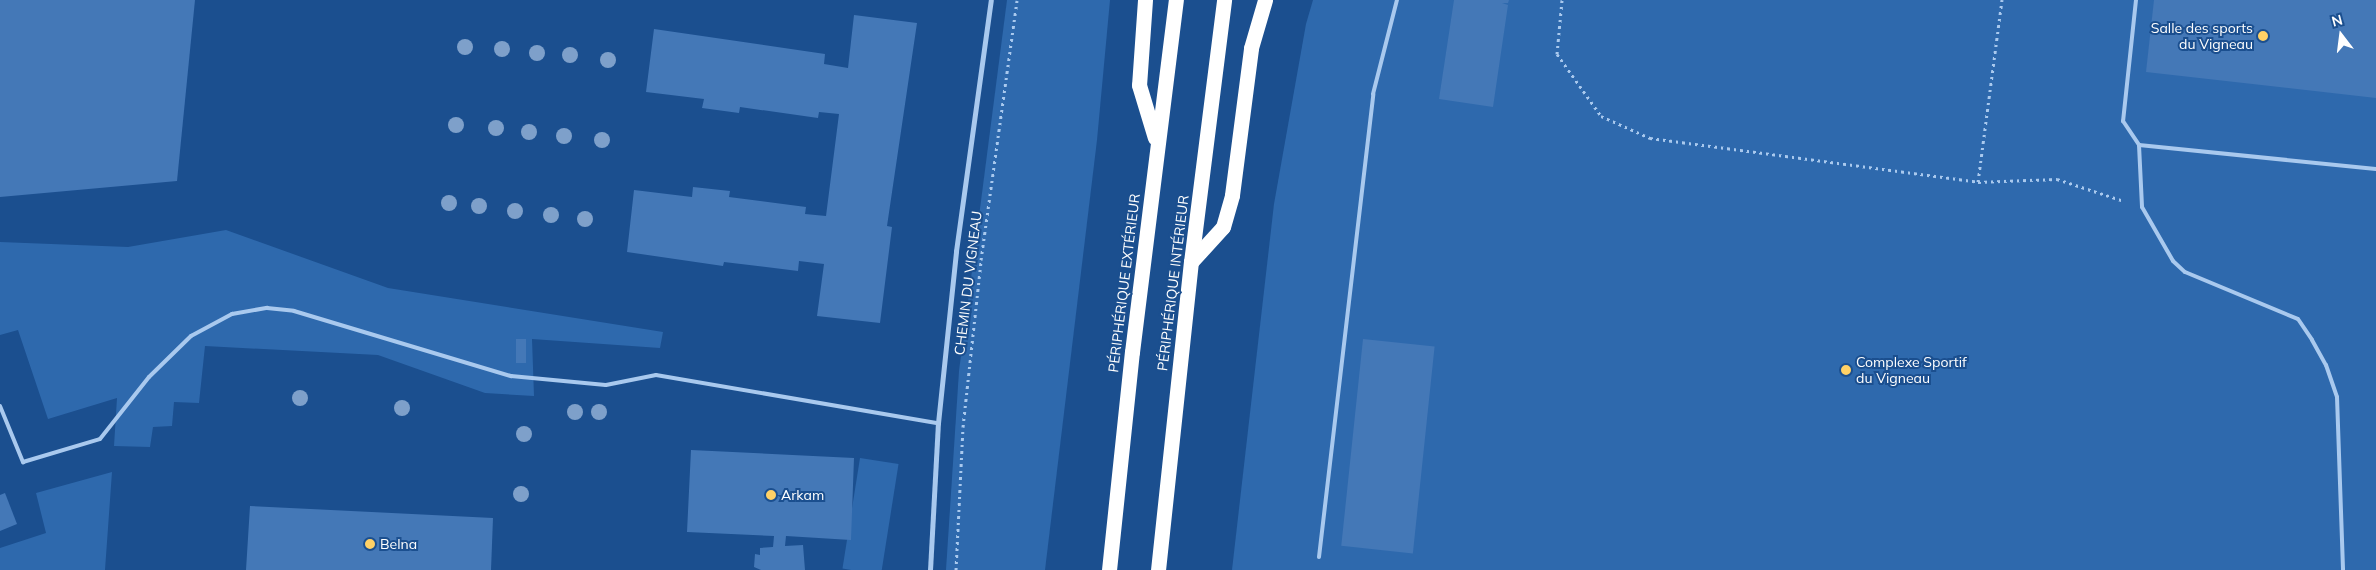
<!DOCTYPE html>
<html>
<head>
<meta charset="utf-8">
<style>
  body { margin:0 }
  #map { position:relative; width:2376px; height:570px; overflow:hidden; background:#1b4f8f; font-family:Mulish,sans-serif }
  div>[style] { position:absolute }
  .green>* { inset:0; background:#2e69ad; transform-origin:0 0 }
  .building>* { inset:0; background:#4478b7; transform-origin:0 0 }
  .path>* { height:3px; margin-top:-1.5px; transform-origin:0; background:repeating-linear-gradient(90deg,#a9c9ee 0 2.5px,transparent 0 6.5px) }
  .lane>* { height:4px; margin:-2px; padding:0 2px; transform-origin:2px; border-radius:2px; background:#a9c9ee }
  .street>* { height:5px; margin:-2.5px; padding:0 2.5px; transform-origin:2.5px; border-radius:2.5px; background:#a9c9ee }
  .highway>* { height:15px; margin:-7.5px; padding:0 7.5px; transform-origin:7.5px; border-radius:7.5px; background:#fff }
  .trees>* { width:16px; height:16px; margin:-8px; border-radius:50%; background:#7ea0ca }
  .dots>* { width:14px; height:14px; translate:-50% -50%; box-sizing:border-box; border:2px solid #1b4f8f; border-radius:50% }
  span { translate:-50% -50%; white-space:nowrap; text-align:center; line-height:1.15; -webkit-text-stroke:4px #1b4f8f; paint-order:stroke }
  .poi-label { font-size:14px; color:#fff }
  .right { translate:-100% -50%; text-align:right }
  .left { translate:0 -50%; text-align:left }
  .street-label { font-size:14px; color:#fff }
  .north { position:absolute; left:2316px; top:10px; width:50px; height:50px; -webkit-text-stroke:4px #1b4f8f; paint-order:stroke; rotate:345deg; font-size:14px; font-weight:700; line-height:20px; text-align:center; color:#fff }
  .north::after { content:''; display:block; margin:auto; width:18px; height:22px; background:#fff; clip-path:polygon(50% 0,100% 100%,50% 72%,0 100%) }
</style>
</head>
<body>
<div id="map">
  <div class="green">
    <div style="clip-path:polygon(1007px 0,1110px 0,1097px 140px,1045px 570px,946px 570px,959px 371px)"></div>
    <div style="clip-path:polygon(1313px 0,2376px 0,2376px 570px,1232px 570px,1274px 204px,1306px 24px)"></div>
    <div style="clip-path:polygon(226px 230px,388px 288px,663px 332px,660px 348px,532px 339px,534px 396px,485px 393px,378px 355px,205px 346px,199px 403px,174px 402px,172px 426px,153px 427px,150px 447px,114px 446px,117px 398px,48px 419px,18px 330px,0 335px,0 242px,128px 247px)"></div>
    <div style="left:860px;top:458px;width:39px;height:112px;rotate:9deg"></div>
    <div style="clip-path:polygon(112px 472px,105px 570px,0 570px,0 548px,46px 533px,36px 493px)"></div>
  </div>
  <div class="building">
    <div style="clip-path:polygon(0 0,195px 0,177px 181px,0 197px)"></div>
    <div style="clip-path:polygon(1454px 0,1509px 0,1508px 3px,1502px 3px,1508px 5px,1493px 107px,1439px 99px)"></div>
    <div style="clip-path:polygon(2154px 0,2376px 0,2376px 98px,2146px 72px)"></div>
    <div style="clip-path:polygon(854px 15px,917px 23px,887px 226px,892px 227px,880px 323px,817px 316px,824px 264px,799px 261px,798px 271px,724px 262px,723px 266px,627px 252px,634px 190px,692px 197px,693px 187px,730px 191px,729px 197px,806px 207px,805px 214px,826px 216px,839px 114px,819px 112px,818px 118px,740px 107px,739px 113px,702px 108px,704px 99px,646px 92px,654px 29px,825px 54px,824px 64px,848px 68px)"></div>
    <div style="left:516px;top:339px;width:10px;height:24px"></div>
    <div style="left:1363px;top:339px;width:72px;height:208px;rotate:6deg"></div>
    <div style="clip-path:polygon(691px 450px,854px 458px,851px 540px,786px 536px,785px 546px,803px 545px,805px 570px,761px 570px,754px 567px,755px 554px,760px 555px,760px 548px,773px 547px,774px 536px,687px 532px)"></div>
    <div style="clip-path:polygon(5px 493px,17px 524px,0 531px,0 495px)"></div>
    <div style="clip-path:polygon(250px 506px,493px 518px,491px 570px,246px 570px)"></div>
  </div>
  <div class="path">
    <div style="left:1562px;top:0;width:54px;rotate:95.3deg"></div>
    <div style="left:1557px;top:54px;width:76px;rotate:54.6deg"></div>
    <div style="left:1601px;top:116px;width:54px;rotate:24.2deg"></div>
    <div style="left:1650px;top:138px;width:331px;rotate:7.6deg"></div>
    <div style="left:1978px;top:182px;width:79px;rotate:-2.2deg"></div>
    <div style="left:2057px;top:179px;width:71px;rotate:18.2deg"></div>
    <div style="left:1978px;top:182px;width:184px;rotate:-82.5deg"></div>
    <div style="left:956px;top:570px;width:143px;rotate:-87.2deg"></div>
    <div style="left:963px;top:427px;width:168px;rotate:-83.8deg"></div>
    <div style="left:981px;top:260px;width:262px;rotate:-82.1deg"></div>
  </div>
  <div class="lane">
    <div style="left:2136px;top:0;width:122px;rotate:96.1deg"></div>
    <div style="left:2123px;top:121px;width:29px;rotate:56deg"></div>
    <div style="left:2139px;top:145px;width:62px;rotate:87.2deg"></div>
    <div style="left:2142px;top:207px;width:62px;rotate:60.1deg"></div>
    <div style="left:2173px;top:261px;width:16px;rotate:43deg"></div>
    <div style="left:2185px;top:272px;width:122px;rotate:22.6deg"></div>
    <div style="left:2298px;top:319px;width:25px;rotate:56deg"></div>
    <div style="left:2312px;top:340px;width:29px;rotate:61deg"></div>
    <div style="left:2326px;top:365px;width:34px;rotate:71deg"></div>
    <div style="left:2337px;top:397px;width:173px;rotate:88deg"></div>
    <div style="left:2139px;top:145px;width:238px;rotate:5.8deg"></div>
    <div style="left:0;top:406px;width:61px;rotate:67.7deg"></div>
    <div style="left:23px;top:462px;width:80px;rotate:-16.6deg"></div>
    <div style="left:100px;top:439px;width:79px;rotate:-51.7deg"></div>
    <div style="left:149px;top:377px;width:59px;rotate:-44.3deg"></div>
    <div style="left:191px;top:336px;width:47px;rotate:-28.2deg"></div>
    <div style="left:232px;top:314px;width:36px;rotate:-10deg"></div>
    <div style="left:267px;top:308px;width:27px;rotate:6deg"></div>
    <div style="left:294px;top:311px;width:227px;rotate:16.7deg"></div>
    <div style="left:511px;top:376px;width:95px;rotate:5.4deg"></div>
    <div style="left:606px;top:385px;width:51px;rotate:-11.3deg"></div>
    <div style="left:656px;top:375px;width:286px;rotate:9.7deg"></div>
    <div style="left:1319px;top:557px;width:466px;rotate:-83.3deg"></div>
    <div style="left:1373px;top:94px;width:97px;rotate:-75.7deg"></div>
  </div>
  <div class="street">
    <div style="left:930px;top:570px;width:147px;rotate:-86.9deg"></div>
    <div style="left:938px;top:423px;width:173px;rotate:-84deg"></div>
    <div style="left:956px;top:251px;width:253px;rotate:-82.1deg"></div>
  </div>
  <div class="highway">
    <div style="left:1145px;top:0;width:85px;rotate:94deg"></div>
    <div style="left:1139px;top:85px;width:55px;rotate:73.2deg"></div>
    <div style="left:1191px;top:262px;width:47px;rotate:-47.6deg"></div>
    <div style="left:1223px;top:227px;width:33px;rotate:-74deg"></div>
    <div style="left:1232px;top:195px;width:148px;rotate:-82.6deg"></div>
    <div style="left:1251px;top:48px;width:50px;rotate:-73.7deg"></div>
    <div style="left:1109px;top:570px;width:219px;rotate:-84deg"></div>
    <div style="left:1132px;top:352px;width:355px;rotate:-82.9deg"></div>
    <div style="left:1158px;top:570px;width:310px;rotate:-83.9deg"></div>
    <div style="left:1191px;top:262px;width:264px;rotate:-82.8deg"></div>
  </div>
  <div class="trees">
    <div style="left:465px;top:47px"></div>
    <div style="left:502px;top:49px"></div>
    <div style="left:537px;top:53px"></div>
    <div style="left:570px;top:55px"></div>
    <div style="left:608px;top:60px"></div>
    <div style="left:456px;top:125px"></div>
    <div style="left:496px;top:128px"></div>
    <div style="left:529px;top:132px"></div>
    <div style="left:564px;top:136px"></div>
    <div style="left:602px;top:140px"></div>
    <div style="left:449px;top:203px"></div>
    <div style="left:479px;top:206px"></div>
    <div style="left:515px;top:211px"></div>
    <div style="left:551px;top:215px"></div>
    <div style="left:585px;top:219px"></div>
    <div style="left:300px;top:398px"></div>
    <div style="left:402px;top:408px"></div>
    <div style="left:575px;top:412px"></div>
    <div style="left:599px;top:412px"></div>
    <div style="left:524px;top:434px"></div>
    <div style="left:521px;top:494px"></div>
  </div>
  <div class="dots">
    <div style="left:2263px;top:36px;background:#ffd166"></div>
    <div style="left:1846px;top:370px;background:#ffd166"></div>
    <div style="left:771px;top:495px;background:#ffd166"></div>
    <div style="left:370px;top:544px;background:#ffd166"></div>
  </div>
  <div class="poi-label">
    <span class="right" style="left:2253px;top:36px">Salle des sports<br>du Vigneau</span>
    <span class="left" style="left:1856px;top:370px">Complexe Sportif<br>du Vigneau</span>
    <span class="left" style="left:781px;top:495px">Arkam</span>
    <span class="left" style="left:380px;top:544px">Belna</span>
  </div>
  <div class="street-label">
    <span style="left:968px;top:283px;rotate:-83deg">CHEMIN DU VIGNEAU</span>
    <span style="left:1124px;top:283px;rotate:-83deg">PÉRIPHÉRIQUE EXTÉRIEUR</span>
    <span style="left:1173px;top:283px;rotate:-83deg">PÉRIPHÉRIQUE INTÉRIEUR</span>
  </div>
  <div class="north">N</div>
</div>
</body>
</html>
